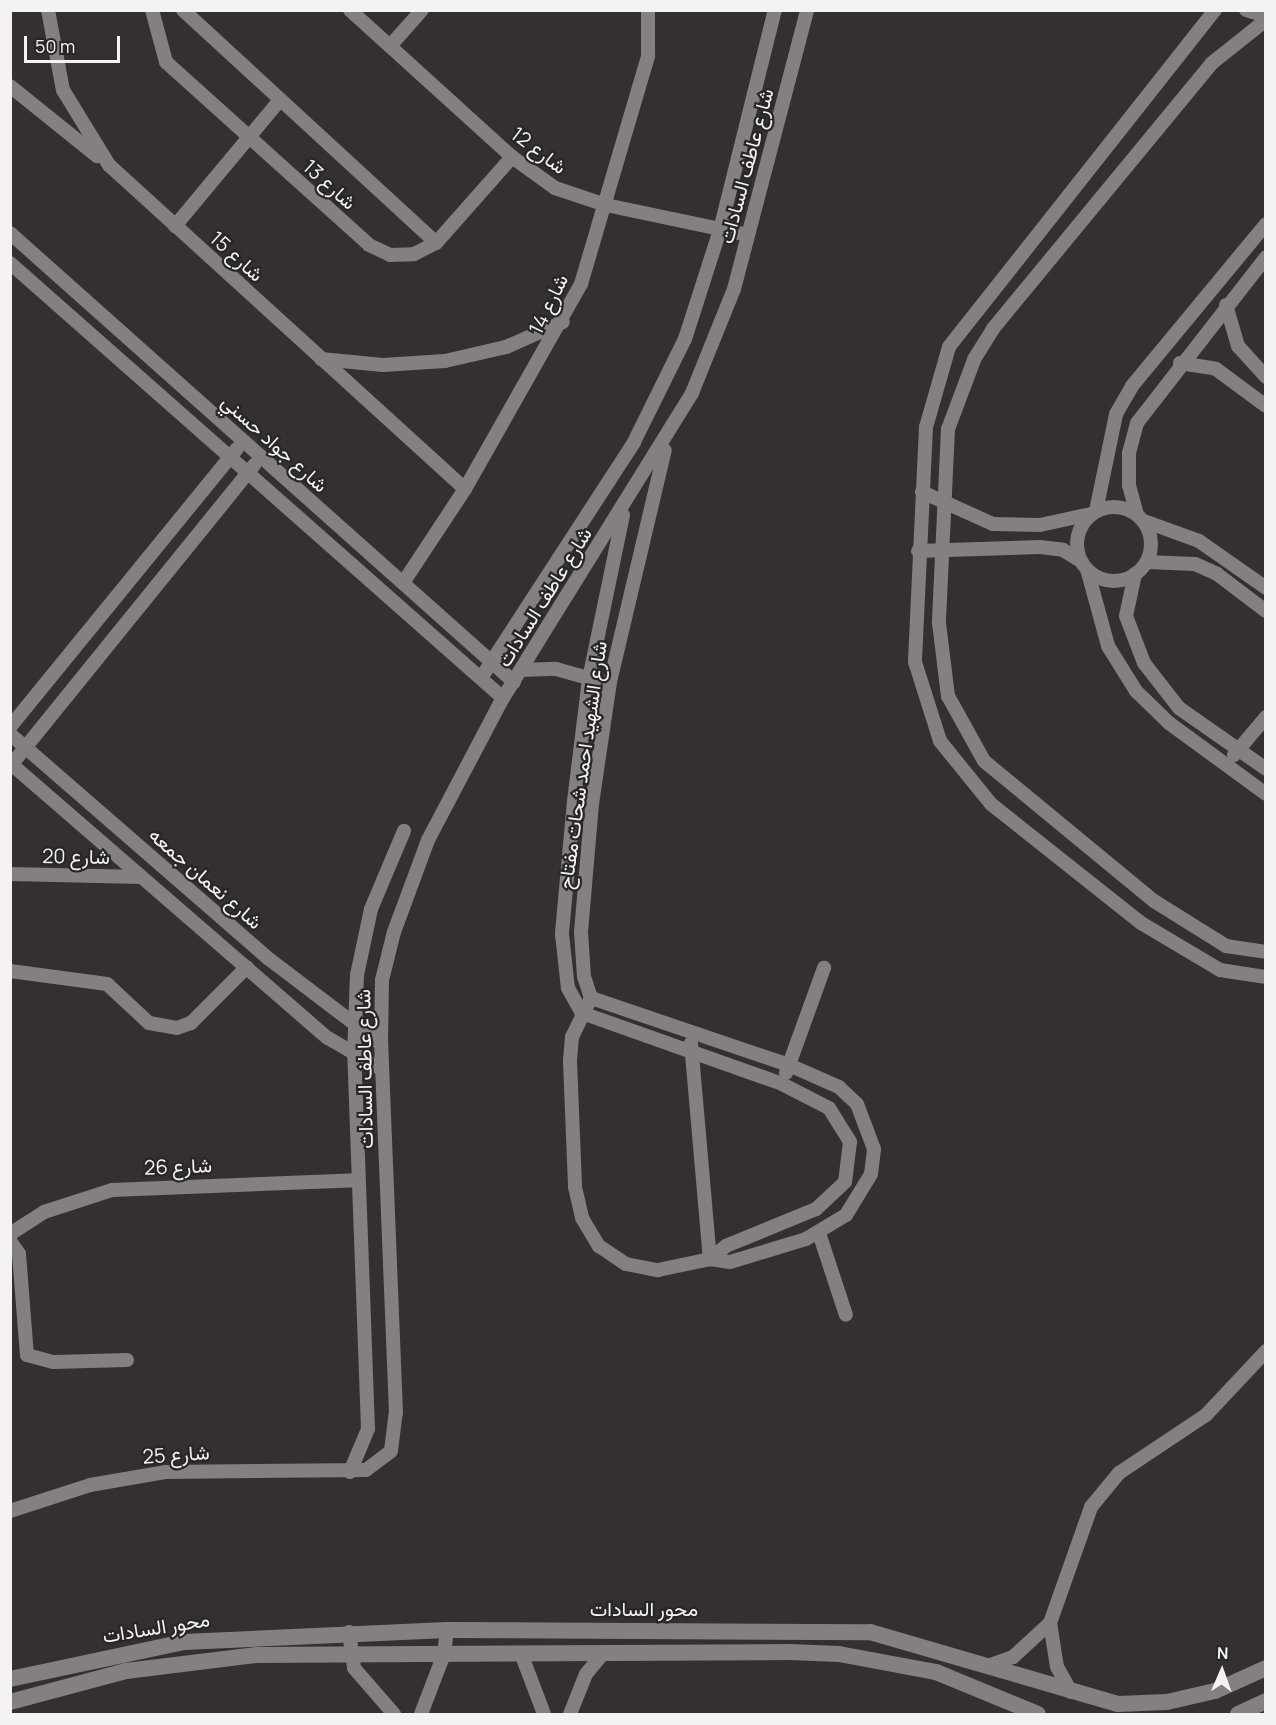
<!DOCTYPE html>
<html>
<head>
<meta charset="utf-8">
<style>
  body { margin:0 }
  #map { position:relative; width:1276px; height:1725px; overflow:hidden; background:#332f32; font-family:Manrope,Vazirmatn,sans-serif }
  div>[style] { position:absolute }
  .minor>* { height:14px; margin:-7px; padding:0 7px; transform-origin:7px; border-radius:7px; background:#837f82 }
  .minor>.ring { margin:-7px; padding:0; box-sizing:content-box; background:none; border:14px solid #837f82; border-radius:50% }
  .tertiary>* { height:16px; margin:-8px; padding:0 8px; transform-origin:8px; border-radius:8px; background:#837f82 }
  span { translate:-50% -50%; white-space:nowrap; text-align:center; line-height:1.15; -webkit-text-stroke:4.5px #292628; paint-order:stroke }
  .street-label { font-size:20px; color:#f5f2f4 }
  .frame { position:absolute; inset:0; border:12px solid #f5f2f4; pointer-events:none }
  .north { position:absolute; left:1192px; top:1641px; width:60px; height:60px; -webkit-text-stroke:4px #292628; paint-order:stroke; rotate:2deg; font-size:16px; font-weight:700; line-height:24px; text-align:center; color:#f5f2f4 }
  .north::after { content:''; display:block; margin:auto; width:21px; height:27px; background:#f5f2f4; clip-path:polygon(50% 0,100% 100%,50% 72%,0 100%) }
  .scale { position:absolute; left:24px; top:36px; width:96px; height:27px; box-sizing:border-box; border:3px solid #f5f2f4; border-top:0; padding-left:8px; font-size:18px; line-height:21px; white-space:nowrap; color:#f5f2f4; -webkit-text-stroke:4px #292628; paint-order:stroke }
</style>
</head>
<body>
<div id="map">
  <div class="minor">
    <div style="left:48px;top:10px;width:81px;rotate:79.4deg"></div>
    <div style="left:63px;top:90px;width:88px;rotate:58.5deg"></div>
    <div style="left:109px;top:165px;width:481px;rotate:42.3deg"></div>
    <div style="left:152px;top:10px;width:54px;rotate:74.9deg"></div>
    <div style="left:166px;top:62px;width:273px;rotate:42deg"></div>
    <div style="left:369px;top:245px;width:23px;rotate:25deg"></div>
    <div style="left:390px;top:255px;width:24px;rotate:-2deg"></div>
    <div style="left:414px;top:254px;width:25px;rotate:-27deg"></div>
    <div style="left:436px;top:243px;width:115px;rotate:-48.5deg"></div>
    <div style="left:183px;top:10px;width:344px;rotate:42.6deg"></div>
    <div style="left:350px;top:10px;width:219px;rotate:42.2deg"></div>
    <div style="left:512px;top:157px;width:53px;rotate:35.8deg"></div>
    <div style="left:555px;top:188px;width:54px;rotate:18.4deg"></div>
    <div style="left:606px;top:205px;width:145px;rotate:11.9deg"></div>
    <div style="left:1215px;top:10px;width:429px;rotate:128.3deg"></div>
    <div style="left:949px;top:347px;width:83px;rotate:106deg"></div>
    <div style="left:926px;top:427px;width:235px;rotate:92.7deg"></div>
    <div style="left:915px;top:662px;width:83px;rotate:72.4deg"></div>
    <div style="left:940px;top:741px;width:81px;rotate:51deg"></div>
    <div style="left:991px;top:804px;width:191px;rotate:38.4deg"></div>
    <div style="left:1141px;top:923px;width:92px;rotate:30.7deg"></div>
    <div style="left:1220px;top:970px;width:47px;rotate:8.7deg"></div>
    <div style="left:1246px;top:10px;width:21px;rotate:17deg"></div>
    <div style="left:1266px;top:20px;width:69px;rotate:141.5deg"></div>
    <div style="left:1212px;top:63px;width:345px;rotate:129.5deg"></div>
    <div style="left:993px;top:329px;width:36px;rotate:122deg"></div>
    <div style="left:974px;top:360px;width:74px;rotate:110.6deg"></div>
    <div style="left:948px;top:429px;width:194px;rotate:92.7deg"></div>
    <div style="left:939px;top:623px;width:74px;rotate:83deg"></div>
    <div style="left:948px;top:696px;width:74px;rotate:61deg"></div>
    <div style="left:984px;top:761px;width:220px;rotate:39.5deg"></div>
    <div style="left:1154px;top:901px;width:85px;rotate:32deg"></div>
    <div style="left:1226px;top:946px;width:40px;rotate:8.5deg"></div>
    <div style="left:390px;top:46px;width:48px;rotate:-48.4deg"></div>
    <div style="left:10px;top:86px;width:112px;rotate:38.8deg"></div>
    <div style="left:175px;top:226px;width:164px;rotate:-50.2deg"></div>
    <div style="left:10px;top:233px;width:675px;rotate:41.7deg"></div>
    <div style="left:10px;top:263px;width:657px;rotate:41.42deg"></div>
    <div style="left:1226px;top:305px;width:43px;rotate:73.7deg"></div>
    <div style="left:1238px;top:346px;width:42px;rotate:47.9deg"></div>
    <div style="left:321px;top:359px;width:62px;rotate:5.5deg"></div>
    <div style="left:383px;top:365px;width:62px;rotate:-3.7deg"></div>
    <div style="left:445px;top:361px;width:63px;rotate:-12.9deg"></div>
    <div style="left:506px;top:347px;width:62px;rotate:-23.7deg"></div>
    <div style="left:1180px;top:363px;width:36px;rotate:9deg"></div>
    <div style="left:1216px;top:369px;width:62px;rotate:36.5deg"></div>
    <div style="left:922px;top:492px;width:78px;rotate:24.3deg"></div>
    <div style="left:993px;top:524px;width:47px;rotate:1.2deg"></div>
    <div style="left:1040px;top:525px;width:52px;rotate:-12.2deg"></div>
    <div class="ring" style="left:1077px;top:507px;width:60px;height:60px"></div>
    <div style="left:1096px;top:511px;width:99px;rotate:-78.3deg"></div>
    <div style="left:1116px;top:414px;width:32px;rotate:-60deg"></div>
    <div style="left:1132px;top:386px;width:210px;rotate:-50.4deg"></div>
    <div style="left:623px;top:515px;width:167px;rotate:101.7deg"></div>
    <div style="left:589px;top:679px;width:123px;rotate:97deg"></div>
    <div style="left:574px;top:801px;width:134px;rotate:95.2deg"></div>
    <div style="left:562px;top:934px;width:54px;rotate:83.7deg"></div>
    <div style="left:568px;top:988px;width:29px;rotate:61deg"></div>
    <div style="left:582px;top:1013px;width:212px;rotate:19.5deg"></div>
    <div style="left:782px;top:1084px;width:53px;rotate:27.1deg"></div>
    <div style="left:829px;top:1108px;width:40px;rotate:58deg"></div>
    <div style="left:850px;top:1142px;width:40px;rotate:97.1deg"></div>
    <div style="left:845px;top:1182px;width:40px;rotate:137deg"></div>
    <div style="left:816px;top:1209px;width:97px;rotate:157.7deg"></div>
    <div style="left:726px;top:1246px;width:21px;rotate:141deg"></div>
    <div style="left:1137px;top:515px;width:31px;rotate:-105deg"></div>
    <div style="left:1129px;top:485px;width:32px;rotate:-90deg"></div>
    <div style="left:1129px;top:453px;width:31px;rotate:-75deg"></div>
    <div style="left:1137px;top:423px;width:210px;rotate:-52.1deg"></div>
    <div style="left:1144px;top:521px;width:59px;rotate:20deg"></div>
    <div style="left:1199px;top:541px;width:82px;rotate:35deg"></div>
    <div style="left:918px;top:551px;width:122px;rotate:-1.9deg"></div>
    <div style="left:1040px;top:547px;width:23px;rotate:7deg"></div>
    <div style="left:1063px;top:550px;width:22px;rotate:32deg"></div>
    <div style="left:1147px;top:562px;width:48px;rotate:2.4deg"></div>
    <div style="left:1195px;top:564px;width:24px;rotate:24deg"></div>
    <div style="left:1217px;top:574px;width:61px;rotate:37.1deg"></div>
    <div style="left:1087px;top:569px;width:80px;rotate:74.7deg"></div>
    <div style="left:1108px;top:646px;width:53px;rotate:58.1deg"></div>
    <div style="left:1136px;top:691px;width:46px;rotate:44.1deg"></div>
    <div style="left:1169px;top:723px;width:120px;rotate:36.2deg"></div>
    <div style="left:1135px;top:574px;width:43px;rotate:102.1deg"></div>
    <div style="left:1126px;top:616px;width:50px;rotate:69deg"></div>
    <div style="left:1144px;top:663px;width:57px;rotate:52.1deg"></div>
    <div style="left:1179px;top:708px;width:106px;rotate:35deg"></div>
    <div style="left:403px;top:583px;width:113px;rotate:-56.6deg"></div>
    <div style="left:465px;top:489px;width:236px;rotate:-60.5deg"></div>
    <div style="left:581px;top:284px;width:238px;rotate:-73.6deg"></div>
    <div style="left:648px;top:56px;width:46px;rotate:-90deg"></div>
    <div style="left:521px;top:670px;width:35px;rotate:-2deg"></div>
    <div style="left:556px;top:669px;width:41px;rotate:15.4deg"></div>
    <div style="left:481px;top:678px;width:281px;rotate:-57deg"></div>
    <div style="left:634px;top:442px;width:115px;rotate:-63.7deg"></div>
    <div style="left:685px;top:339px;width:114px;rotate:-72.2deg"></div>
    <div style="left:720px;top:230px;width:227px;rotate:-76deg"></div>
    <div style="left:10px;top:727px;width:359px;rotate:-50.8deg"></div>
    <div style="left:10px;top:734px;width:343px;rotate:41deg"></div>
    <div style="left:269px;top:959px;width:141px;rotate:37.2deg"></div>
    <div style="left:1234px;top:755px;width:50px;rotate:-49.9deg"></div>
    <div style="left:10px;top:763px;width:420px;rotate:40.9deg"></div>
    <div style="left:328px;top:1038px;width:61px;rotate:30.3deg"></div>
    <div style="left:12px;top:764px;width:385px;rotate:-51deg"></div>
    <div style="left:10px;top:874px;width:131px;rotate:1.3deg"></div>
    <div style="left:10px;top:971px;width:98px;rotate:7.6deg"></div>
    <div style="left:107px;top:984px;width:57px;rotate:42.9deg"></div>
    <div style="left:149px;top:1023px;width:28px;rotate:10deg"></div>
    <div style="left:177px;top:1028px;width:15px;rotate:-20deg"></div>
    <div style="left:191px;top:1023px;width:79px;rotate:-45deg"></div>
    <div style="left:591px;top:998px;width:43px;rotate:116deg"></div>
    <div style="left:572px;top:1037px;width:24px;rotate:95deg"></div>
    <div style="left:570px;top:1061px;width:126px;rotate:87.7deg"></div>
    <div style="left:575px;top:1187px;width:32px;rotate:77deg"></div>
    <div style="left:582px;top:1218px;width:33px;rotate:59deg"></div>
    <div style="left:599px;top:1246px;width:32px;rotate:34deg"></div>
    <div style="left:626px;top:1264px;width:33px;rotate:11deg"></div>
    <div style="left:658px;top:1270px;width:53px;rotate:-11.9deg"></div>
    <div style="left:710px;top:1259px;width:20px;rotate:9deg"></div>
    <div style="left:730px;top:1262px;width:79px;rotate:-16.8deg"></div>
    <div style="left:806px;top:1239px;width:47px;rotate:-31deg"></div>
    <div style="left:846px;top:1215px;width:48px;rotate:-58.6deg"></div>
    <div style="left:871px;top:1174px;width:25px;rotate:-83deg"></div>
    <div style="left:874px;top:1149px;width:48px;rotate:-110.7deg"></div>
    <div style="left:857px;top:1104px;width:25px;rotate:-137deg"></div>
    <div style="left:839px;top:1087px;width:55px;rotate:-156.3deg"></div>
    <div style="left:789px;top:1065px;width:209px;rotate:-161.3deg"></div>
    <div style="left:591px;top:998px;width:22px;rotate:-108deg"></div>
    <div style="left:584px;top:977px;width:45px;rotate:-93.8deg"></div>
    <div style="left:581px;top:932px;width:128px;rotate:-85.1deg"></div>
    <div style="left:592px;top:804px;width:123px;rotate:-81.6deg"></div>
    <div style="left:610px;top:682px;width:238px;rotate:-76.7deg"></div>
    <div style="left:691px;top:1043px;width:217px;rotate:85deg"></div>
    <div style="left:786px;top:1073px;width:112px;rotate:-70.1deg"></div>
    <div style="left:819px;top:1233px;width:86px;rotate:71.8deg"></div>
    <div style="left:10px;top:1234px;width:40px;rotate:-32.9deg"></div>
    <div style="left:44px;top:1212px;width:71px;rotate:-17.9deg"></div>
    <div style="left:112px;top:1190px;width:245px;rotate:-2.3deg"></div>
    <div style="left:10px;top:1241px;width:16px;rotate:55deg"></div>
    <div style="left:19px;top:1254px;width:101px;rotate:85.5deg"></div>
    <div style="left:27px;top:1355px;width:27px;rotate:15deg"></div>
    <div style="left:53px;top:1362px;width:74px;rotate:-1.5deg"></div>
    <div style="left:350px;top:1472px;width:47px;rotate:-67.3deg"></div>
    <div style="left:368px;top:1429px;width:373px;rotate:-92.1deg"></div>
    <div style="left:354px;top:1056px;width:81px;rotate:-87.9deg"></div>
    <div style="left:357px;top:975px;width:67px;rotate:-78deg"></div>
    <div style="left:371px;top:909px;width:85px;rotate:-67.1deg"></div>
    <div style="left:10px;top:1511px;width:84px;rotate:-18deg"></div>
    <div style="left:90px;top:1485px;width:76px;rotate:-9.8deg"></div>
    <div style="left:165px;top:1472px;width:201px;rotate:-0.6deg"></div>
    <div style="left:366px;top:1470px;width:31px;rotate:-37deg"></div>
    <div style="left:391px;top:1451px;width:38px;rotate:-83deg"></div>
    <div style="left:396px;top:1413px;width:369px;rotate:-92.3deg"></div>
    <div style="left:381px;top:1044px;width:64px;rotate:-89.1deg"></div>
    <div style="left:382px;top:980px;width:49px;rotate:-76deg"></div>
    <div style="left:394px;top:932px;width:98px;rotate:-69.7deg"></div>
    <div style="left:428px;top:840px;width:161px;rotate:-62.2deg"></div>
    <div style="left:503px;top:698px;width:359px;rotate:-58.2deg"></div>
    <div style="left:692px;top:393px;width:112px;rotate:-68deg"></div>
    <div style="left:734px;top:289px;width:288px;rotate:-75.3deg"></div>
    <div style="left:349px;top:1632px;width:36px;rotate:82deg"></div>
    <div style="left:354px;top:1668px;width:61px;rotate:49deg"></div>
    <div style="left:522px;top:1656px;width:62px;rotate:69.2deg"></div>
    <div style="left:990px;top:1665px;width:24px;rotate:-19deg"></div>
    <div style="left:1013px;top:1657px;width:50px;rotate:-42.6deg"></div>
    <div style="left:1071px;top:1692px;width:29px;rotate:-119deg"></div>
    <div style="left:1057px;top:1667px;width:45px;rotate:-99deg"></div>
    <div style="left:1050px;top:1623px;width:123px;rotate:-70.5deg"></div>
    <div style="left:1091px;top:1507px;width:44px;rotate:-50.5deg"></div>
    <div style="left:1119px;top:1473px;width:105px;rotate:-33.7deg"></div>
    <div style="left:1206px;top:1415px;width:88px;rotate:-46.8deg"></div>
    <div style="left:421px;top:1714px;width:64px;rotate:-69deg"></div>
    <div style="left:444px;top:1654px;width:24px;rotate:-83deg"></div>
    <div style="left:570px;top:1714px;width:43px;rotate:-68.2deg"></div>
    <div style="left:586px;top:1674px;width:25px;rotate:-50deg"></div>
  </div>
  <div class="tertiary">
    <div style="left:10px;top:1679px;width:178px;rotate:-12deg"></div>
    <div style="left:184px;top:1642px;width:263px;rotate:-2.6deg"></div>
    <div style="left:447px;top:1630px;width:423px;rotate:0.3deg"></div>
    <div style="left:870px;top:1632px;width:258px;rotate:16.2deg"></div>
    <div style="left:1118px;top:1704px;width:49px;rotate:-2.3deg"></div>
    <div style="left:1167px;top:1702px;width:49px;rotate:-12.9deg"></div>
    <div style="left:1215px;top:1691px;width:56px;rotate:-24.3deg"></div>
    <div style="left:10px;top:1702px;width:120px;rotate:-15deg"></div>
    <div style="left:126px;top:1671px;width:132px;rotate:-7deg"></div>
    <div style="left:257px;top:1655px;width:532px;rotate:-0.32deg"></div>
    <div style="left:789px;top:1652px;width:50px;rotate:2.3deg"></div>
    <div style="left:839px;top:1654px;width:99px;rotate:10.5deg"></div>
    <div style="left:936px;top:1672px;width:110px;rotate:22.4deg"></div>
    <div style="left:1238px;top:1714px;width:31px;rotate:-25deg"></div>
  </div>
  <div class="street-label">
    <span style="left:539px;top:150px;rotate:37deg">شارع 12</span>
    <span style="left:746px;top:166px;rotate:-75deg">شارع عاطف السادات</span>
    <span style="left:330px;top:184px;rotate:42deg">شارع 13</span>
    <span style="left:237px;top:256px;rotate:42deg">شارع 15</span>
    <span style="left:548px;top:304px;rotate:-64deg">شارع 14</span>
    <span style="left:275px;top:443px;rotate:42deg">شارع جواد حسني</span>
    <span style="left:544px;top:597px;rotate:-58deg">شارع عاطف السادات</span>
    <span style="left:582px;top:765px;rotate:-82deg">شارع الشهيد احمد شحات مفتاح</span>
    <span style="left:76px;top:856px;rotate:1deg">شارع 20</span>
    <span style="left:206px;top:878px;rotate:41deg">شارع نعمان جمعه</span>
    <span style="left:364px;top:1069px;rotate:-91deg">شارع عاطف السادات</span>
    <span style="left:178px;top:1166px;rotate:-2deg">شارع 26</span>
    <span style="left:176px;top:1454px;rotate:-4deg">شارع 25</span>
    <span style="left:644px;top:1608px">محور السادات</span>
    <span style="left:156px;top:1627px;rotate:-9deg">محور السادات</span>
  </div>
  <div class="frame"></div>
  <div class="north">N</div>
  <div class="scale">50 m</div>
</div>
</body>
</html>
